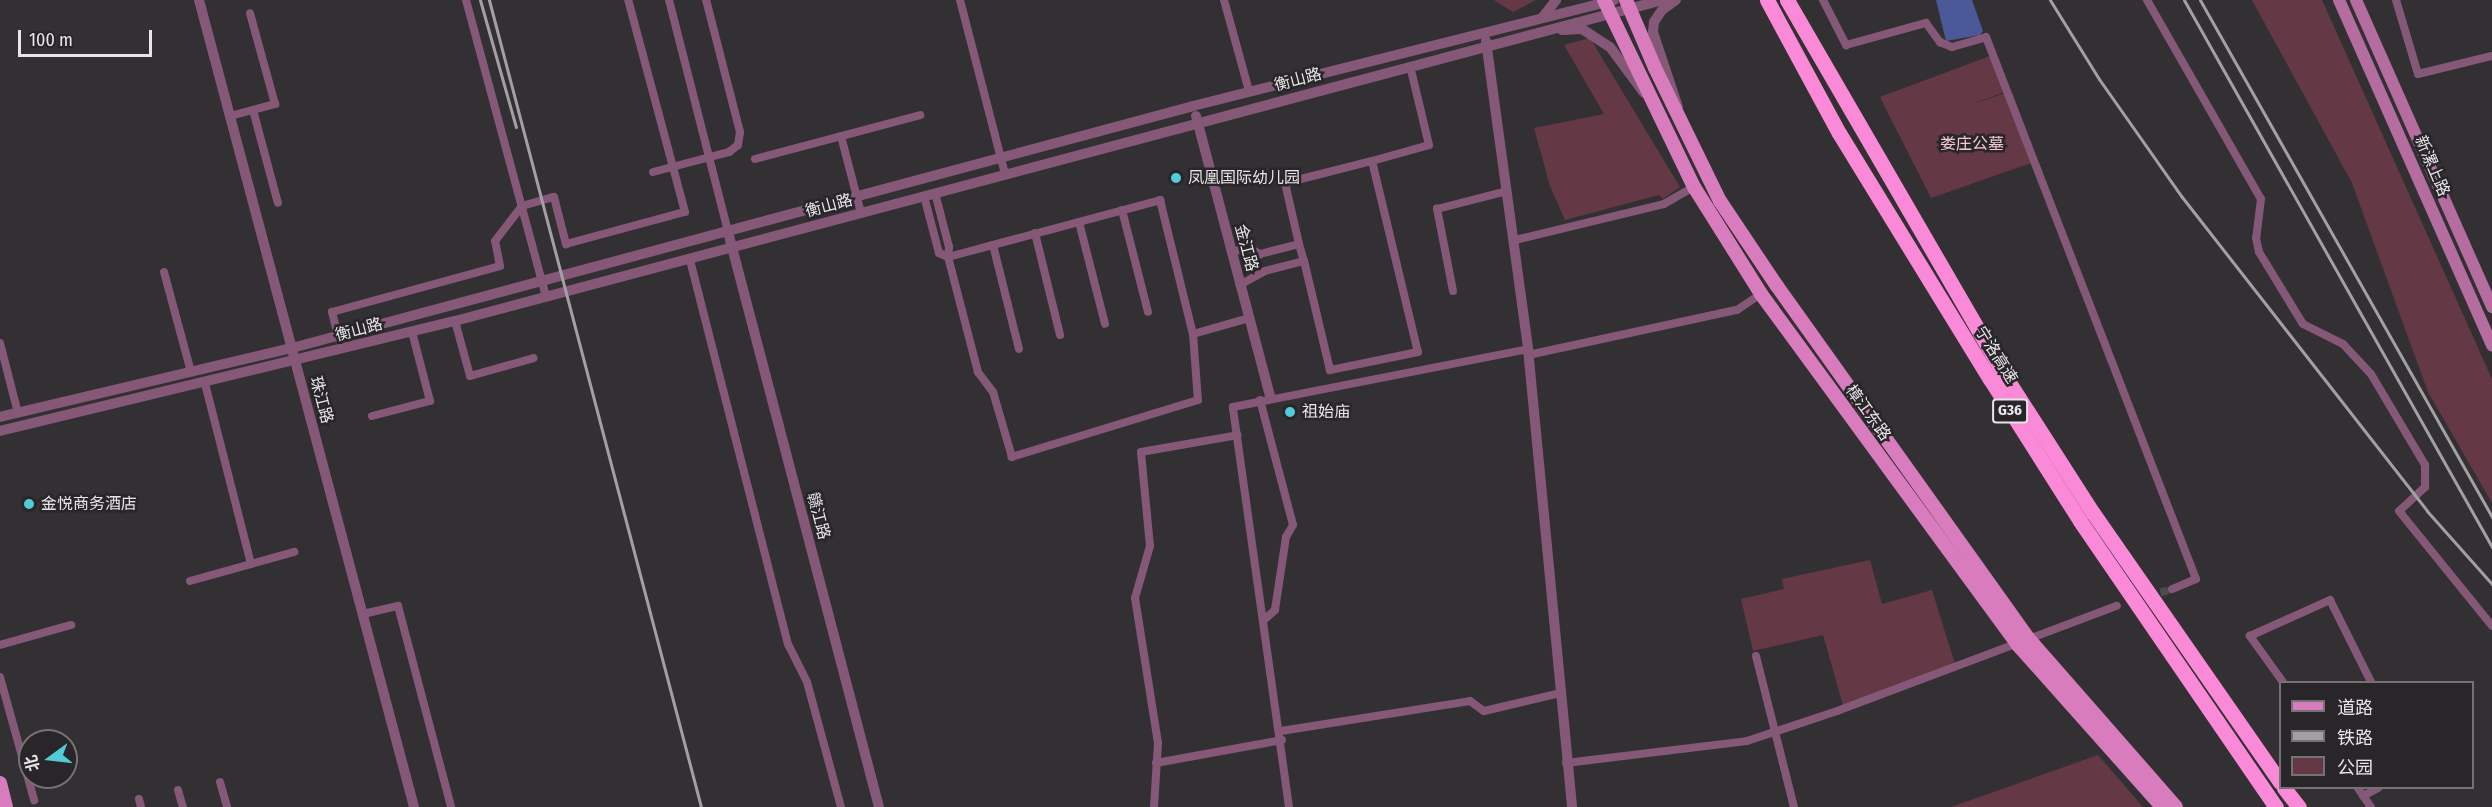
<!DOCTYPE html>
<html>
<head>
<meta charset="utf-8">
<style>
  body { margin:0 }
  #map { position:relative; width:2492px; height:807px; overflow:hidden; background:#333034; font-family:"Fira Sans Condensed","Noto Sans SC",sans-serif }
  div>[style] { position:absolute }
  .green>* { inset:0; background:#653845 }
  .water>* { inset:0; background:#4b5999 }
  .minor-tunnel>* { height:8px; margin-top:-4px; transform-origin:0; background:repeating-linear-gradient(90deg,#4e4b4f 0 8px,transparent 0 12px) }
  .minor>* { height:8px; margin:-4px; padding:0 4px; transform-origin:4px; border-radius:4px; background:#865877 }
  .tertiary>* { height:10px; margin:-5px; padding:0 5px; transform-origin:5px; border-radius:5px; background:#865877 }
  .secondary>* { height:12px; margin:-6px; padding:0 6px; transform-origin:6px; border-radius:6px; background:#b56d9f }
  .primary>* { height:14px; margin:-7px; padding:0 7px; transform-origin:7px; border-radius:7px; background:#d97cbd }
  .motorway>* { height:15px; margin:-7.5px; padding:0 7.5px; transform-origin:7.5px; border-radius:7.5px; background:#fa89d8 }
  .rail>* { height:3px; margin:-1.5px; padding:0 1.5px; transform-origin:1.5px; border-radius:1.5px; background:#a2a0a3 }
  .dots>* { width:16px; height:16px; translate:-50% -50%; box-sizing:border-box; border:3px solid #29262a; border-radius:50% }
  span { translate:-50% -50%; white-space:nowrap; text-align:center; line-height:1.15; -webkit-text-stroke:5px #29262a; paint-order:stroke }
  .shield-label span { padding:2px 4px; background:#29262a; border:2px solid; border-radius:4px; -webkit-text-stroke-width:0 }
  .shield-label { font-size:15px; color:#e7e5e8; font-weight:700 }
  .street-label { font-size:16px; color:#e7e5e8 }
  .park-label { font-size:16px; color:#f4c6d1 }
  .poi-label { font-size:16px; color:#e7e5e8 }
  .left { translate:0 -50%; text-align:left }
  .legend { position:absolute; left:2279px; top:681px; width:195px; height:108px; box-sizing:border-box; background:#29262a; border:2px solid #757276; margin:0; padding:8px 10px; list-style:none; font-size:18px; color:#e7e5e8 }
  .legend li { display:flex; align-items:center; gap:12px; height:30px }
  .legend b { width:30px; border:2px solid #757276 }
  .north { position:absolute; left:18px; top:729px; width:60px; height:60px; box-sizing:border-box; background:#29262a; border:2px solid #757276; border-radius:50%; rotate:255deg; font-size:16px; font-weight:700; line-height:24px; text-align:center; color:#e7e5e8 }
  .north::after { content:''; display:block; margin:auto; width:21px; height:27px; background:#52cbd9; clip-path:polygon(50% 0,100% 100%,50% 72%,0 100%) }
  .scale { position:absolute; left:18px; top:30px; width:134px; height:27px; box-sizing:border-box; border:3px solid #e7e5e8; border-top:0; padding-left:8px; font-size:18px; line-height:21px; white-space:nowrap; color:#e7e5e8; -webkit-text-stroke:4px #29262a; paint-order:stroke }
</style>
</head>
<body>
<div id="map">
  <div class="green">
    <div style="clip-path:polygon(1494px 0,1536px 0,1513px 12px)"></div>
    <div style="clip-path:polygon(2252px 0,2322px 0,2492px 379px,2492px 503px,2428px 392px,2352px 183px)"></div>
    <div style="clip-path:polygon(1590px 38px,1680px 187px,1663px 199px,1659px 195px,1565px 220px,1550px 186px,1534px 128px,1604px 114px,1564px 45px)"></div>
    <div style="clip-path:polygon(1990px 56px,2004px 92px,1967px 106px,2005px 93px,2031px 163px,1931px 198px,1880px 97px)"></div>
    <div style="clip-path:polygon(1870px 560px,1882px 604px,1932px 590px,1955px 664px,1843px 705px,1823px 635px,1753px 651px,1741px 599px,1784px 589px,1782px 579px)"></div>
    <div style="clip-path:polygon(2098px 755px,2143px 807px,1951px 807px)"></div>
  </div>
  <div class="water">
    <div style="clip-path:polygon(1936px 0,1972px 0,1983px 31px,1980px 35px,1946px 41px)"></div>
  </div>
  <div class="minor-tunnel">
    <div style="left:2149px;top:596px;width:24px;rotate:-17deg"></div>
  </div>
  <div class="minor">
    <div style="left:466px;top:0;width:308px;rotate:74.9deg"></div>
    <div style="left:669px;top:0;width:239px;rotate:75.7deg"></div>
    <div style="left:960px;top:0;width:180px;rotate:75.5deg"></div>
    <div style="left:1224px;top:0;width:94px;rotate:74.6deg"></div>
    <div style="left:1823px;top:0;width:51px;rotate:62.9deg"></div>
    <div style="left:1846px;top:45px;width:83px;rotate:-15.4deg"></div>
    <div style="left:1926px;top:23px;width:24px;rotate:54deg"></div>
    <div style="left:1940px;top:42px;width:13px;rotate:23deg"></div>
    <div style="left:1952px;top:47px;width:35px;rotate:-16deg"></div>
    <div style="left:1986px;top:37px;width:581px;rotate:68.82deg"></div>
    <div style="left:2196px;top:579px;width:26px;rotate:157deg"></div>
    <div style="left:2147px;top:0;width:229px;rotate:60.2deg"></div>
    <div style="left:2261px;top:199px;width:39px;rotate:97deg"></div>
    <div style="left:2256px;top:238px;width:14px;rotate:78deg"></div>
    <div style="left:2259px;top:252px;width:84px;rotate:58.6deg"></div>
    <div style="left:2303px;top:324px;width:45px;rotate:26.6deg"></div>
    <div style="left:2343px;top:344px;width:41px;rotate:47deg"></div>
    <div style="left:2371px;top:374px;width:106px;rotate:59.3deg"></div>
    <div style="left:2425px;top:465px;width:22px;rotate:90deg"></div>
    <div style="left:2425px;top:487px;width:35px;rotate:137deg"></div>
    <div style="left:2399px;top:511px;width:148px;rotate:51deg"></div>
    <div style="left:2396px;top:0;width:77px;rotate:73.4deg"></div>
    <div style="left:2418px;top:74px;width:76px;rotate:-13.7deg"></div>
    <div style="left:253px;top:110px;width:96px;rotate:75deg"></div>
    <div style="left:230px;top:116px;width:47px;rotate:-14.9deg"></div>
    <div style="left:275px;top:104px;width:94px;rotate:-105.4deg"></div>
    <div style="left:841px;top:136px;width:80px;rotate:75.4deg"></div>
    <div style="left:755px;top:159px;width:171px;rotate:-14.9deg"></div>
    <div style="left:1372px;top:161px;width:59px;rotate:-15.7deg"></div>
    <div style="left:1429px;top:145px;width:81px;rotate:-103.5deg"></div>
    <div style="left:653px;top:172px;width:79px;rotate:-14.7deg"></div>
    <div style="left:729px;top:152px;width:11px;rotate:-38deg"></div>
    <div style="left:738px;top:145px;width:13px;rotate:-81deg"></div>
    <div style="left:740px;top:132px;width:136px;rotate:-104.4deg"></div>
    <div style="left:924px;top:196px;width:59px;rotate:75.3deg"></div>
    <div style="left:939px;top:253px;width:10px;rotate:24deg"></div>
    <div style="left:948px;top:257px;width:10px;rotate:-84deg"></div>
    <div style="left:949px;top:247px;width:56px;rotate:-104.5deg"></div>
    <div style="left:1122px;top:210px;width:105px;rotate:75.7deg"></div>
    <div style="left:1079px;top:222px;width:105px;rotate:75.7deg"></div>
    <div style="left:1035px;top:233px;width:105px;rotate:76.2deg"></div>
    <div style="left:1515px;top:240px;width:153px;rotate:-13.6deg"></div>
    <div style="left:1664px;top:204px;width:34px;rotate:-30deg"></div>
    <div style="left:1299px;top:244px;width:18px;rotate:74deg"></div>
    <div style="left:993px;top:245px;width:107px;rotate:76deg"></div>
    <div style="left:1231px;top:252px;width:18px;rotate:-13deg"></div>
    <div style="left:1249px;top:248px;width:13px;rotate:29deg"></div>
    <div style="left:1260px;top:254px;width:40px;rotate:-14.4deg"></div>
    <div style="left:1299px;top:244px;width:63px;rotate:-102.9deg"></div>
    <div style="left:1285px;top:183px;width:90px;rotate:-14.2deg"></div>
    <div style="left:1372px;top:161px;width:196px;rotate:76.5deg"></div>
    <div style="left:1418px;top:352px;width:90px;rotate:168.4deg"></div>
    <div style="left:1330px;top:370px;width:112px;rotate:-103.4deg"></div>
    <div style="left:1304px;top:261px;width:40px;rotate:165.6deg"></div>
    <div style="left:1265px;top:271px;width:29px;rotate:151deg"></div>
    <div style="left:690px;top:260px;width:396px;rotate:75.7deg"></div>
    <div style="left:788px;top:644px;width:42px;rotate:63.4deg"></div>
    <div style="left:807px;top:682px;width:130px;rotate:74.8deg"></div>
    <div style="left:164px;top:272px;width:104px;rotate:74.9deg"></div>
    <div style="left:1453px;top:291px;width:84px;rotate:-101deg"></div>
    <div style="left:1437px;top:209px;width:72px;rotate:-14.4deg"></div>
    <div style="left:455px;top:321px;width:57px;rotate:74.7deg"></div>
    <div style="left:470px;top:376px;width:66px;rotate:-15.7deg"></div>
    <div style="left:1193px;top:334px;width:66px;rotate:85.7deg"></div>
    <div style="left:1198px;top:400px;width:195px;rotate:163deg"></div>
    <div style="left:1012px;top:457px;width:68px;rotate:-106.3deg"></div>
    <div style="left:993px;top:392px;width:25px;rotate:-127deg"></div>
    <div style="left:978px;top:372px;width:119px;rotate:-104.6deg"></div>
    <div style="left:948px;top:257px;width:220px;rotate:-15deg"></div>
    <div style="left:1160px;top:200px;width:138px;rotate:76.2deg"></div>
    <div style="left:1193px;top:334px;width:58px;rotate:-15.9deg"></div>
    <div style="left:338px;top:336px;width:25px;rotate:-104deg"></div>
    <div style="left:332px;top:312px;width:174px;rotate:-15.3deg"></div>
    <div style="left:500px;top:266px;width:25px;rotate:-101deg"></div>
    <div style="left:495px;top:241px;width:44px;rotate:-52.4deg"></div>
    <div style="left:522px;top:206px;width:33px;rotate:-16deg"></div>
    <div style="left:554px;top:197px;width:49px;rotate:75.7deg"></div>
    <div style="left:566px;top:244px;width:123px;rotate:-15.1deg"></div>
    <div style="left:685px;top:212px;width:220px;rotate:-105deg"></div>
    <div style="left:0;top:343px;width:72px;rotate:75.6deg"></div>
    <div style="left:1528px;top:355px;width:214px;rotate:-12.2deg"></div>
    <div style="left:1737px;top:310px;width:29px;rotate:-34deg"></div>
    <div style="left:1260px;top:400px;width:129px;rotate:75.2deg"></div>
    <div style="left:1293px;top:525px;width:14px;rotate:120deg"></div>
    <div style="left:1286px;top:537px;width:74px;rotate:98.6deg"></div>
    <div style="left:1275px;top:610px;width:13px;rotate:138deg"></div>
    <div style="left:372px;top:416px;width:60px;rotate:-14.5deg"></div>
    <div style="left:430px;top:401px;width:71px;rotate:-104.6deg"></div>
    <div style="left:251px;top:564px;width:45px;rotate:-15.6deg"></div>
    <div style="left:190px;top:581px;width:63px;rotate:-15.6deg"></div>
    <div style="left:251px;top:564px;width:187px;rotate:-104.3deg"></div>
    <div style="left:363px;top:614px;width:36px;rotate:-13deg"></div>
    <div style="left:398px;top:606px;width:208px;rotate:75.2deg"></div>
    <div style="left:0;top:645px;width:74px;rotate:-15.7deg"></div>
    <div style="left:1756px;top:656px;width:156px;rotate:75.9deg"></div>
    <div style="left:0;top:677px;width:128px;rotate:74.5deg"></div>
    <div style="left:2283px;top:682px;width:57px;rotate:-125.7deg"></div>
    <div style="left:2250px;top:636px;width:88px;rotate:-24.2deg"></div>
    <div style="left:2330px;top:600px;width:92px;rotate:63.4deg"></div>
    <div style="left:1281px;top:731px;width:191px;rotate:-9deg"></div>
    <div style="left:1470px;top:701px;width:17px;rotate:36deg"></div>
    <div style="left:1484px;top:711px;width:78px;rotate:-13.3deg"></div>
    <div style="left:1156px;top:763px;width:128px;rotate:-10.3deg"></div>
    <div style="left:1566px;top:763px;width:182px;rotate:-6.9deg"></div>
    <div style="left:1747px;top:741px;width:95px;rotate:-18.4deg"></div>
    <div style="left:1837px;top:711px;width:299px;rotate:-20.6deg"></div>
    <div style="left:220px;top:782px;width:26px;rotate:74deg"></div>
    <div style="left:2358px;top:788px;width:23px;rotate:56deg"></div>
    <div style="left:178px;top:790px;width:18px;rotate:74deg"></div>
    <div style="left:2363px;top:796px;width:17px;rotate:-28deg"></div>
    <div style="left:139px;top:799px;width:8px;rotate:76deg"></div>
    <div style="left:1154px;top:807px;width:64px;rotate:-86.4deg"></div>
    <div style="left:1158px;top:743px;width:147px;rotate:-99deg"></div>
    <div style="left:1135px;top:598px;width:54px;rotate:-73.9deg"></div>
    <div style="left:1150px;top:546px;width:94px;rotate:-95.5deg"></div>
    <div style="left:1141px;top:452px;width:98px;rotate:-9.9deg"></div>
    <div style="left:1289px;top:807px;width:404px;rotate:-98deg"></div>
    <div style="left:1233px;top:407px;width:301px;rotate:-11.1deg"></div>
  </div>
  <div class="tertiary">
    <div style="left:199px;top:0;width:835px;rotate:75.08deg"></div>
    <div style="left:1676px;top:0;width:17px;rotate:144deg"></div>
    <div style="left:1662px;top:10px;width:14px;rotate:124deg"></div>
    <div style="left:1654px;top:22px;width:10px;rotate:96deg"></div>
    <div style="left:1653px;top:32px;width:79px;rotate:71.6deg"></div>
    <div style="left:1542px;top:18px;width:23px;rotate:-52deg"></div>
    <div style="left:1562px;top:30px;width:20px;rotate:-3deg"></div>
    <div style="left:1582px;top:29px;width:33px;rotate:33deg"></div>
    <div style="left:1610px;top:47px;width:57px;rotate:53.5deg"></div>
    <div style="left:1486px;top:41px;width:311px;rotate:82.2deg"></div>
    <div style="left:1528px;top:349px;width:460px;rotate:84.5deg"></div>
    <div style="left:1196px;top:116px;width:291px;rotate:75.2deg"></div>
    <div style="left:728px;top:232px;width:594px;rotate:75.29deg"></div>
    <div style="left:0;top:417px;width:300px;rotate:-13.3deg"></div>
    <div style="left:292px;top:348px;width:933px;rotate:-15.03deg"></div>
    <div style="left:1193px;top:106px;width:434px;rotate:-14.1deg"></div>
    <div style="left:0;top:431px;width:468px;rotate:-13.6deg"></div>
    <div style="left:455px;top:321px;width:1249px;rotate:-14.89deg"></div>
  </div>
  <div class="secondary">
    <div style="left:2339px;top:0;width:378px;rotate:66.1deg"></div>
    <div style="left:2356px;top:0;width:336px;rotate:66.1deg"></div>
  </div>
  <div class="primary">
    <div style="left:1604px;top:0;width:208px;rotate:64.3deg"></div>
    <div style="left:1694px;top:187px;width:126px;rotate:57.9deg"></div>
    <div style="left:1761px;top:294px;width:434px;rotate:53.8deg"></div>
    <div style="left:2017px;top:644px;width:218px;rotate:48.3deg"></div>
    <div style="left:1626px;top:0;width:74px;rotate:66.9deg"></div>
    <div style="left:1655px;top:68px;width:148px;rotate:64deg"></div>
    <div style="left:1720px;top:201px;width:102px;rotate:56.2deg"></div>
    <div style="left:1777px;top:286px;width:434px;rotate:54.5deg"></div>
    <div style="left:2029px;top:639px;width:223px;rotate:48.8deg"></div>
    <div style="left:0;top:783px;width:25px;rotate:76deg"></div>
  </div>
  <div class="motorway">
    <div style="left:1767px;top:0;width:151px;rotate:61.6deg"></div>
    <div style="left:1839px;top:133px;width:289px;rotate:58.5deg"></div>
    <div style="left:1990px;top:379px;width:168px;rotate:57.6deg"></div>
    <div style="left:2080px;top:521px;width:347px;rotate:55.6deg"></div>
    <div style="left:1787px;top:0;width:431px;rotate:59.9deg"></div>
    <div style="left:2003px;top:373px;width:166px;rotate:57.3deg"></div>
    <div style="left:2093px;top:513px;width:328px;rotate:55.2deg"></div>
    <div style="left:2284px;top:788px;width:24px;rotate:52deg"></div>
  </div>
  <div class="rail">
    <div style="left:480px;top:0;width:132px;rotate:74.2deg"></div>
    <div style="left:489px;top:0;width:834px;rotate:75.28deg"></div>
    <div style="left:2050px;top:0;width:93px;rotate:58.2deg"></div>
    <div style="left:2099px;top:79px;width:144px;rotate:54.9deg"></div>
    <div style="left:2182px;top:197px;width:398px;rotate:52deg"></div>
    <div style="left:2427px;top:511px;width:98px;rotate:48.3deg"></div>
    <div style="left:2184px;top:0;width:628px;rotate:60.62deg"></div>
    <div style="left:2200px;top:0;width:594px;rotate:60.54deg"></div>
  </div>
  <div class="dots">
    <div style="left:1176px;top:178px;background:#52cbd9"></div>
    <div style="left:1290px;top:412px;background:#52cbd9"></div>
    <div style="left:29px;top:504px;background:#52cbd9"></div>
  </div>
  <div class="shield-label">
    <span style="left:2010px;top:411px">G36</span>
  </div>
  <div class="street-label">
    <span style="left:1298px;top:80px;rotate:-15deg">衡山路</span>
    <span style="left:2432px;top:166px;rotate:67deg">新漯上路</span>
    <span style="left:829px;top:206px;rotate:-15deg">衡山路</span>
    <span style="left:1246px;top:248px;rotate:75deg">金江路</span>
    <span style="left:359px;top:330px;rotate:-15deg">衡山路</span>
    <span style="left:1996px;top:355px;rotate:58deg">宁洛高速</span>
    <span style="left:321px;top:400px;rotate:75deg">珠江路</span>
    <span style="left:1868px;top:413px;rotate:54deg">樟江东路</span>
    <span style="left:818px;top:516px;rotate:75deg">赣江路</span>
  </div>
  <div class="park-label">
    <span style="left:1972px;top:144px">娄庄公墓</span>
  </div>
  <div class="poi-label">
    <span class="left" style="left:1188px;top:178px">凤凰国际幼儿园</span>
    <span class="left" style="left:1302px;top:412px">祖始庙</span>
    <span class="left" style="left:41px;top:504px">金悦商务酒店</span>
  </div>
  <ul class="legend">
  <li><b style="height:8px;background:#d97cbd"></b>道路</li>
  <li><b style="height:8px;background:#a2a0a3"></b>铁路</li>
  <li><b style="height:16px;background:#653845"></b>公园</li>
  </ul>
  <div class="north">北</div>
  <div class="scale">100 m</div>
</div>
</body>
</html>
